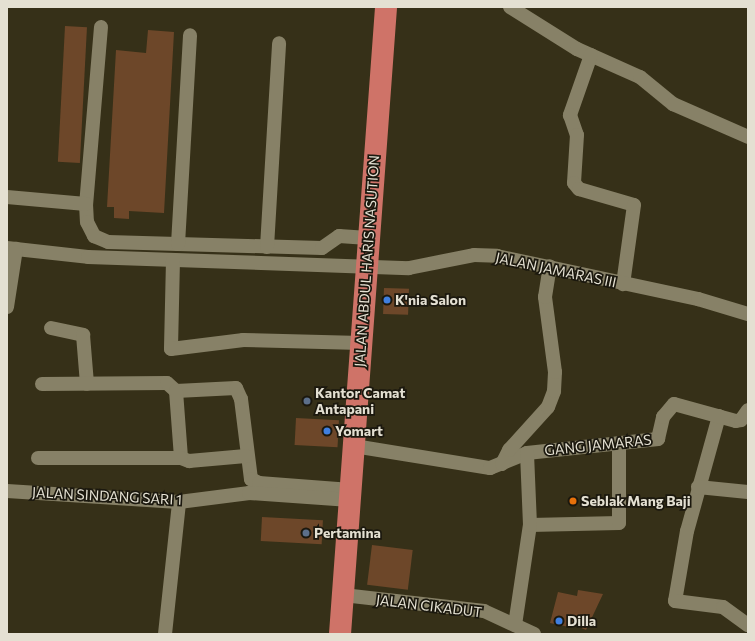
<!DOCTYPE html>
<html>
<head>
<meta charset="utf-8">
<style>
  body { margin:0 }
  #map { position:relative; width:755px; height:641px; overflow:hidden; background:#363018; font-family:Commissioner,sans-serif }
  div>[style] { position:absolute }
  .building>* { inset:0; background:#6d4729; transform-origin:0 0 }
  .street>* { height:14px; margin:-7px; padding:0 7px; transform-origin:7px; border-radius:7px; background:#878167 }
  .highway>* { height:22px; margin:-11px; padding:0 11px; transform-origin:11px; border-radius:11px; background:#cf7368 }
  .dots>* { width:11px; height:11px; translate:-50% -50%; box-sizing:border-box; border:2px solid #1b180e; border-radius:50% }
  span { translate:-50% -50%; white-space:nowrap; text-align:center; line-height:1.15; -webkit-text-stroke:3.5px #1b180e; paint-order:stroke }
  .street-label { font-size:14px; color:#e4e0d2 }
  .poi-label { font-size:14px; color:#e4e0d2; font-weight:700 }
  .left { translate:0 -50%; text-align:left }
  .frame { position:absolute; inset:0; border:8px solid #e4e0d2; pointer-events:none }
</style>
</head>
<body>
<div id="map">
  <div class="building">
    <div style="left:65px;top:26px;width:22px;height:136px;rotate:3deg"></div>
    <div style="clip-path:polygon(148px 30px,174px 32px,164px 213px,129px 211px,129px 219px,114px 218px,114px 207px,107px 207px,116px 50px,146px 53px)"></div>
    <div style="left:384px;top:288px;width:25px;height:26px;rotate:2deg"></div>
    <div style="left:296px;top:418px;width:43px;height:27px;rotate:3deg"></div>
    <div style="left:262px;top:517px;width:61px;height:24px;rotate:3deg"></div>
    <div style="left:372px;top:545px;width:41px;height:40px;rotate:7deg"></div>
    <div style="clip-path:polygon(578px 590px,603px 594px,586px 630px,570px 623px,569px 627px,550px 623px,558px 592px,577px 596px)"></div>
  </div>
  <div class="street">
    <div style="left:510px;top:7px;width:79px;rotate:32.1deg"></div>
    <div style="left:577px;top:49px;width:69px;rotate:24deg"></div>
    <div style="left:640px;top:77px;width:43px;rotate:39.3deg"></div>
    <div style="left:673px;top:104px;width:82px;rotate:23.7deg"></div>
    <div style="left:101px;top:27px;width:178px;rotate:94.8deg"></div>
    <div style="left:86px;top:204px;width:18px;rotate:87deg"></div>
    <div style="left:87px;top:222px;width:16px;rotate:63deg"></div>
    <div style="left:94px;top:236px;width:15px;rotate:23deg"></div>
    <div style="left:108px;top:242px;width:214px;rotate:1.6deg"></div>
    <div style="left:322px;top:248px;width:21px;rotate:-35deg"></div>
    <div style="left:339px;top:236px;width:29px;rotate:4deg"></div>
    <div style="left:591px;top:55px;width:64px;rotate:109.3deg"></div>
    <div style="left:570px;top:115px;width:21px;rotate:71deg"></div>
    <div style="left:577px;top:135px;width:48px;rotate:93.6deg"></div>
    <div style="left:574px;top:183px;width:8px;rotate:50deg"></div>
    <div style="left:579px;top:189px;width:57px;rotate:16.2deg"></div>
    <div style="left:634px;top:205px;width:80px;rotate:97.9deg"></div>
    <div style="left:7px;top:197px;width:79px;rotate:5.1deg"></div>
    <div style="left:178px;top:244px;width:209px;rotate:-86.7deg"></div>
    <div style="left:267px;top:247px;width:204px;rotate:-86.6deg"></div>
    <div style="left:7px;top:248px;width:81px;rotate:6.3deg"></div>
    <div style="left:88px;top:257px;width:321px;rotate:2deg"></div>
    <div style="left:409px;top:268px;width:66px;rotate:-11.3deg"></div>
    <div style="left:474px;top:255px;width:23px;rotate:2deg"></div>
    <div style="left:497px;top:256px;width:206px;rotate:12.1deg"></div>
    <div style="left:698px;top:299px;width:52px;rotate:16.7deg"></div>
    <div style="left:173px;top:260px;width:89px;rotate:91.3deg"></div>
    <div style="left:171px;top:349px;width:73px;rotate:-7.1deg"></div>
    <div style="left:243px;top:340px;width:118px;rotate:1.5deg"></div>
    <div style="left:7px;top:307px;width:59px;rotate:-81.2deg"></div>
    <div style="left:51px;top:328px;width:33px;rotate:12deg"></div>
    <div style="left:83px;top:335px;width:49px;rotate:85.3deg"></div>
    <div style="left:42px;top:384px;width:125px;rotate:-0.5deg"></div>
    <div style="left:167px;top:383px;width:12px;rotate:42deg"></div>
    <div style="left:176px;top:391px;width:60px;rotate:-2.9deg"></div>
    <div style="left:236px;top:388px;width:12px;rotate:66deg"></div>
    <div style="left:241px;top:399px;width:81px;rotate:82.9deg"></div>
    <div style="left:251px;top:479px;width:9px;rotate:27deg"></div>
    <div style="left:259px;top:483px;width:92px;rotate:4.4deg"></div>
    <div style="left:176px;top:391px;width:67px;rotate:85.7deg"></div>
    <div style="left:181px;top:458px;width:9px;rotate:21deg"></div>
    <div style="left:189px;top:461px;width:57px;rotate:-5deg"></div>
    <div style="left:719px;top:416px;width:119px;rotate:105.5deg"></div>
    <div style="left:687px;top:531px;width:71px;rotate:99.7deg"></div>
    <div style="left:675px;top:601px;width:48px;rotate:7.1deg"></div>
    <div style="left:723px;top:607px;width:31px;rotate:36deg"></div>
    <div style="left:354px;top:446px;width:138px;rotate:9.2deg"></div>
    <div style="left:490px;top:468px;width:40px;rotate:-22deg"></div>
    <div style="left:527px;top:453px;width:132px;rotate:-6.1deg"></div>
    <div style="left:658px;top:439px;width:23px;rotate:-77deg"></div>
    <div style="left:663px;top:417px;width:17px;rotate:-50deg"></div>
    <div style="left:674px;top:404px;width:64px;rotate:15.3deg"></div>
    <div style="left:736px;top:421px;width:5px;rotate:-11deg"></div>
    <div style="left:741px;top:420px;width:12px;rotate:-55deg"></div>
    <div style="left:38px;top:458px;width:143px"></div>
    <div style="left:502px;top:464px;width:16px;rotate:-63deg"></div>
    <div style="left:509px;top:450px;width:58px;rotate:-47.8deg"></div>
    <div style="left:548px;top:407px;width:17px;rotate:-69deg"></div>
    <div style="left:554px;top:391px;width:19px;rotate:-87deg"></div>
    <div style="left:555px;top:372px;width:76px;rotate:-97.6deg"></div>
    <div style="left:545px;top:297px;width:31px;rotate:-81deg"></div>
    <div style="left:698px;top:487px;width:50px;rotate:5.7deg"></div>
    <div style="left:7px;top:491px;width:172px;rotate:3.7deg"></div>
    <div style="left:179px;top:502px;width:71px;rotate:-7.3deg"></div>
    <div style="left:249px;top:493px;width:101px;rotate:4deg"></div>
    <div style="left:530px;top:525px;width:89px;rotate:-1.3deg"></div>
    <div style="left:619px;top:523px;width:80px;rotate:-90deg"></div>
    <div style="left:343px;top:595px;width:142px;rotate:6.5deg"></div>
    <div style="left:484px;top:611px;width:55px;rotate:24.7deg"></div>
    <div style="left:515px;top:625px;width:101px;rotate:-81.5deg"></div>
    <div style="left:530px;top:525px;width:72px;rotate:-92.4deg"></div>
    <div style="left:165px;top:634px;width:133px;rotate:-83.9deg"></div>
  </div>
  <div class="highway">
    <div style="left:340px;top:634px;width:629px;rotate:-85.8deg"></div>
  </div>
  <div class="dots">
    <div style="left:387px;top:300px;background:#3f7fe0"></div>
    <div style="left:307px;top:401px;background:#5c6f8a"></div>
    <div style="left:327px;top:431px;background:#3f7fe0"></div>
    <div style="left:573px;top:501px;background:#e8710a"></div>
    <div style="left:306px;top:533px;background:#5c6f8a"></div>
    <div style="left:559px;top:621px;background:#3f7fe0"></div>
  </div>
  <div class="street-label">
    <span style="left:367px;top:261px;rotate:-86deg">JALAN ABDUL HARIS NASUTION</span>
    <span style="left:556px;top:270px;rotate:12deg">JALAN JAMARAS III</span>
    <span style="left:598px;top:445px;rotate:-6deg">GANG JAMARAS</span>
    <span style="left:107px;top:496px;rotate:3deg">JALAN SINDANG SARI 1</span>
    <span style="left:429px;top:606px;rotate:7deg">JALAN CIKADUT</span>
  </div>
  <div class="poi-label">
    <span class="left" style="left:395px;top:300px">K'nia Salon</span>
    <span class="left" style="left:315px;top:401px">Kantor Camat<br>Antapani</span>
    <span class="left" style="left:335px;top:431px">Yomart</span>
    <span class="left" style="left:581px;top:501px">Seblak Mang Baji</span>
    <span class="left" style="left:314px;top:533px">Pertamina</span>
    <span class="left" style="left:567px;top:621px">Dilla</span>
  </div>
  <div class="frame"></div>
</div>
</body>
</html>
